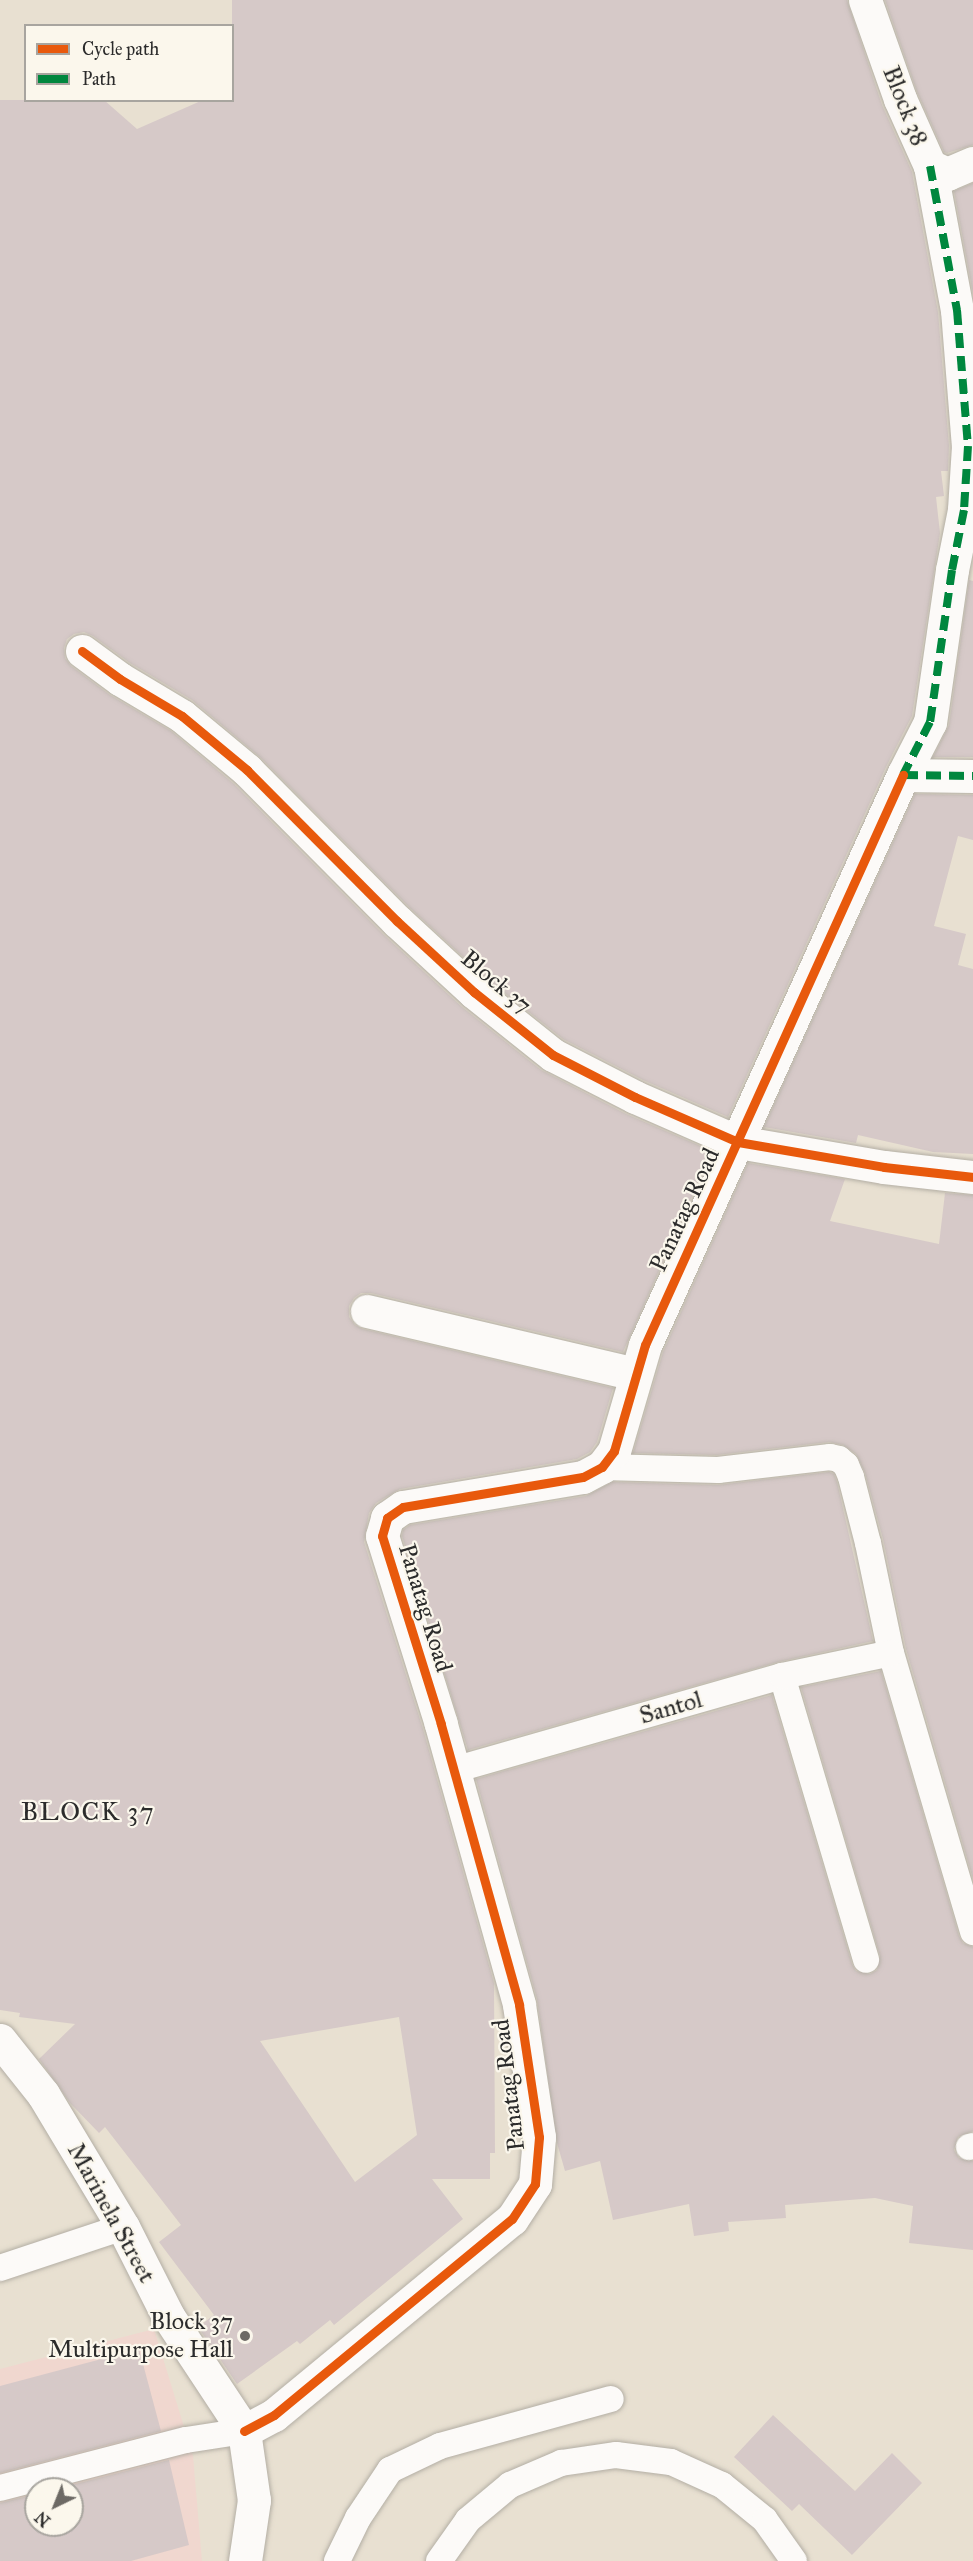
<!DOCTYPE html>
<html>
<head>
<meta charset="utf-8">
<style>
  body { margin:0 }
  #map { position:relative; width:973px; height:2561px; overflow:hidden; background:#e8e0d1; font-family:"IM FELL Great Primer",serif }
  div>[style] { position:absolute }
  .built>* { inset:0; background:#f0d7cf }
  .building>* { inset:0; background:#d6c9c8 }
  .roads { filter:drop-shadow(0 0 2px #b3aea4) drop-shadow(0 0 2px #b3aea4) }
  .service>* { height:26px; margin:-13px; padding:0 13px; transform-origin:13px; border-radius:13px; background:#fcfaf8 }
  .pedestrian>* { height:33px; margin:-16.5px; padding:0 16.5px; transform-origin:16.5px; border-radius:16.5px; background:#fcfaf8 }
  .minor>* { height:33px; margin:-16.5px; padding:0 16.5px; transform-origin:16.5px; border-radius:16.5px; background:#fcfaf8 }
  .quiet>* { height:8px; margin-top:-4px; transform-origin:0; background:repeating-linear-gradient(90deg,#00873e 0 15px,transparent 0 23px) }
  .cycleway>* { height:9px; margin:-4.5px; padding:0 4.5px; transform-origin:4.5px; border-radius:4.5px; background:#e8590c }
  .dots>* { width:16px; height:16px; translate:-50% -50%; box-sizing:border-box; border:3px solid #fbf7ec; border-radius:50% }
  span { translate:-50% -50%; white-space:nowrap; text-align:center; line-height:1.15; -webkit-text-stroke:4.5px #fbf7ec; paint-order:stroke }
  .street-label { font-size:24px; color:#2b2b2b }
  .poi-label { font-size:24px; color:#2b2b2b }
  .right { translate:-100% -50%; text-align:right }
  .neighbourhood-label { font-size:26px; color:#2b2b2b; letter-spacing:1.5px }
  .legend { position:absolute; left:24px; top:24px; width:210px; height:78px; box-sizing:border-box; background:#fbf7ec; border:2px solid #a8a59f; margin:0; padding:8px 10px; list-style:none; font-size:18px; color:#2b2b2b }
  .legend li { display:flex; align-items:center; gap:12px; height:30px }
  .legend b { width:30px; border:2px solid #a8a59f }
  .north { position:absolute; left:24px; top:2477px; width:60px; height:60px; box-sizing:border-box; background:#fbf7ec; border:2px solid #a8a59f; border-radius:50%; rotate:223deg; font-size:16px; font-weight:700; line-height:24px; text-align:center; color:#2b2b2b }
  .north::after { content:''; display:block; margin:auto; width:21px; height:27px; background:#6d6a65; clip-path:polygon(50% 0,100% 100%,50% 72%,0 100%) }
</style>
</head>
<body>
<div id="map">
  <div class="built">
    <div style="clip-path:polygon(evenodd,154px 2329px,193px 2456px,202px 2561px,0 2561px,0 2369px,154px 2329px,36px 2489px,72px 2489px,72px 2525px,36px 2525px,36px 2489px)"></div>
  </div>
  <div class="building">
    <div style="clip-path:polygon(evenodd,232px 0,847px 0,882px 105px,912px 172px,938px 312px,949px 446px,948px 471px,941px 471px,944px 496px,936px 497px,940px 533px,912px 716px,886px 767px,728px 1117px,643px 1080px,563px 1039px,486px 978px,410px 908px,260px 757px,192px 700px,130px 663px,93px 636px,84px 632px,74px 634px,67px 639px,64px 648px,65px 658px,71px 666px,110px 695px,171px 731px,234px 784px,384px 935px,462px 1007px,541px 1070px,626px 1114px,712px 1151px,623px 1352px,371px 1293px,361px 1293px,354px 1298px,349px 1306px,349px 1317px,355px 1325px,363px 1329px,613px 1388px,597px 1442px,590px 1452px,577px 1459px,400px 1489px,376px 1503px,369px 1513px,364px 1542px,423px 1729px,494px 1983px,495px 2153px,490px 2153px,490px 2179px,432px 2179px,463px 2219px,334px 2325px,330px 2320px,300px 2344px,297px 2341px,237px 2384px,198px 2327px,214px 2315px,159px 2242px,181px 2225px,105px 2127px,99px 2133px,70px 2103px,39px 2059px,75px 2024px,19px 2017px,20px 2013px,0 2010px,0 100px,104px 100px,137px 129px,203px 100px,232px 100px,232px 0,399px 2017px,417px 2135px,355px 2182px,260px 2041px,399px 2017px)"></div>
    <div style="clip-path:polygon(885px 0,973px 0,973px 145px,947px 153px,944px 152px,917px 92px)"></div>
    <div style="clip-path:polygon(973px 183px,973px 294px,954px 191px)"></div>
    <div style="clip-path:polygon(969px 580px,973px 581px,973px 757px,933px 757px,949px 725px)"></div>
    <div style="clip-path:polygon(915px 794px,973px 795px,973px 840px,958px 836px,934px 926px,966px 934px,958px 965px,973px 969px,973px 1154px,933px 1152px,858px 1135px,856px 1143px,764px 1127px)"></div>
    <div style="clip-path:polygon(748px 1163px,845px 1179px,830px 1221px,939px 1244px,945px 1193px,973px 1195px,973px 1879px,906px 1649px,883px 1539px,865px 1473px,856px 1454px,843px 1445px,829px 1442px,717px 1455px,633px 1453px,663px 1352px)"></div>
    <div style="clip-path:polygon(829px 1472px,834px 1474px,837px 1482px,873px 1641px,778px 1662px,468px 1750px,402px 1536px,403px 1530px,410px 1525px,586px 1496px,612px 1482px,718px 1485px)"></div>
    <div style="clip-path:polygon(881px 1671px,959px 1936px,963px 1943px,973px 1947px,973px 2131px,958px 2137px,954px 2150px,959px 2158px,973px 2161px,973px 2250px,909px 2243px,913px 2206px,875px 2198px,785px 2205px,786px 2218px,728px 2222px,729px 2231px,694px 2236px,689px 2204px,613px 2220px,600px 2161px,565px 2171px,557px 2143px,537px 1999px,476px 1779px,772px 1695px,852px 1964px,856px 1971px,870px 1974px,877px 1970px,880px 1956px,801px 1687px)"></div>
    <div style="clip-path:polygon(139px 2349px,161px 2431px,0 2473px,0 2386px)"></div>
    <div style="clip-path:polygon(773px 2415px,855px 2491px,892px 2453px,922px 2483px,852px 2555px,799px 2504px,792px 2511px,734px 2457px)"></div>
    <div style="clip-path:polygon(169px 2460px,189px 2545px,131px 2561px,0 2561px,0 2503px,36px 2494px,36px 2525px,72px 2525px,72px 2489px,56px 2489px)"></div>
  </div>
  <div class="roads">
    <div class="service">
      <div style="left:602px;top:1467px;width:116px;rotate:1.5deg"></div>
      <div style="left:718px;top:1470px;width:113px;rotate:-6.6deg"></div>
      <div style="left:830px;top:1457px;width:9px;rotate:13deg"></div>
      <div style="left:839px;top:1459px;width:9px;rotate:41deg"></div>
      <div style="left:846px;top:1465px;width:13px;rotate:67deg"></div>
      <div style="left:851px;top:1477px;width:68px;rotate:75.6deg"></div>
      <div style="left:868px;top:1543px;width:112px;rotate:78.2deg"></div>
      <div style="left:891px;top:1653px;width:291px;rotate:73.6deg"></div>
      <div style="left:782px;top:1676px;width:296px;rotate:73.5deg"></div>
      <div style="left:454px;top:1770px;width:341px;rotate:-16deg"></div>
      <div style="left:782px;top:1676px;width:111px;rotate:-11.9deg"></div>
      <div style="left:969px;top:2147px;width:4px;rotate:-14deg"></div>
      <div style="left:0;top:2268px;width:130px;rotate:-18.4deg"></div>
      <div style="left:0;top:2488px;width:192px;rotate:-14.5deg"></div>
      <div style="left:186px;top:2440px;width:59px;rotate:-8.8deg"></div>
      <div style="left:337px;top:2561px;width:48px;rotate:-64deg"></div>
      <div style="left:358px;top:2518px;width:58px;rotate:-56.3deg"></div>
      <div style="left:390px;top:2470px;width:55px;rotate:-25.6deg"></div>
      <div style="left:440px;top:2446px;width:177px;rotate:-15.4deg"></div>
      <div style="left:439px;top:2561px;width:50px;rotate:-54.7deg"></div>
      <div style="left:468px;top:2520px;width:55px;rotate:-39.8deg"></div>
      <div style="left:510px;top:2485px;width:56px;rotate:-23.3deg"></div>
      <div style="left:561px;top:2463px;width:56px;rotate:-8.3deg"></div>
      <div style="left:616px;top:2455px;width:55px;rotate:7.3deg"></div>
      <div style="left:671px;top:2462px;width:56px;rotate:24.3deg"></div>
      <div style="left:722px;top:2485px;width:55px;rotate:39.1deg"></div>
      <div style="left:765px;top:2520px;width:50px;rotate:54.7deg"></div>
    </div>
    <div class="pedestrian">
      <div style="left:930px;top:166px;width:147px;rotate:79.4deg"></div>
      <div style="left:957px;top:310px;width:136px;rotate:85.4deg"></div>
      <div style="left:968px;top:446px;width:64px;rotate:93.6deg"></div>
      <div style="left:964px;top:510px;width:61px;rotate:101.3deg"></div>
      <div style="left:952px;top:570px;width:154px;rotate:98.2deg"></div>
      <div style="left:930px;top:722px;width:59px;rotate:117deg"></div>
      <div style="left:903px;top:775px;width:70px;rotate:0.8deg"></div>
    </div>
    <div class="minor">
      <div style="left:865px;top:0;width:105px;rotate:70.5deg"></div>
      <div style="left:900px;top:99px;width:73px;rotate:65.9deg"></div>
      <div style="left:930px;top:166px;width:19px;rotate:25deg"></div>
      <div style="left:947px;top:174px;width:28px;rotate:-23deg"></div>
      <div style="left:82px;top:651px;width:47px;rotate:36.4deg"></div>
      <div style="left:120px;top:679px;width:72px;rotate:30.8deg"></div>
      <div style="left:182px;top:716px;width:85px;rotate:39.7deg"></div>
      <div style="left:247px;top:770px;width:213px;rotate:45.2deg"></div>
      <div style="left:397px;top:921px;width:105px;rotate:42.7deg"></div>
      <div style="left:474px;top:992px;width:101px;rotate:38.6deg"></div>
      <div style="left:553px;top:1055px;width:92px;rotate:27.1deg"></div>
      <div style="left:635px;top:1097px;width:112px;rotate:23.6deg"></div>
      <div style="left:738px;top:1142px;width:148px;rotate:9.7deg"></div>
      <div style="left:884px;top:1167px;width:90px;rotate:6.4deg"></div>
      <div style="left:367px;top:1311px;width:275px;rotate:13.2deg"></div>
      <div style="left:0;top:2040px;width:69px;rotate:51.5deg"></div>
      <div style="left:43px;top:2094px;width:155px;rotate:59deg"></div>
      <div style="left:123px;top:2227px;width:100px;rotate:63.2deg"></div>
      <div style="left:168px;top:2316px;width:138px;rotate:56.5deg"></div>
      <div style="left:244px;top:2431px;width:70px;rotate:81.8deg"></div>
      <div style="left:254px;top:2500px;width:62px;rotate:98.4deg"></div>
      <div style="left:244px;top:2431px;width:34px;rotate:-28deg"></div>
      <div style="left:274px;top:2415px;width:308px;rotate:-39.5deg"></div>
      <div style="left:512px;top:2219px;width:42px;rotate:-56.7deg"></div>
      <div style="left:535px;top:2184px;width:47px;rotate:-85.1deg"></div>
      <div style="left:539px;top:2137px;width:134px;rotate:-98.6deg"></div>
      <div style="left:519px;top:2004px;width:291px;rotate:-105.6deg"></div>
      <div style="left:441px;top:1724px;width:197px;rotate:-107.4deg"></div>
      <div style="left:382px;top:1536px;width:19px;rotate:-74deg"></div>
      <div style="left:387px;top:1518px;width:19px;rotate:-35deg"></div>
      <div style="left:403px;top:1507px;width:182px;rotate:-9.5deg"></div>
      <div style="left:583px;top:1477px;width:21px;rotate:-28deg"></div>
      <div style="left:602px;top:1467px;width:20px;rotate:-53deg"></div>
      <div style="left:614px;top:1451px;width:110px;rotate:-73.7deg"></div>
      <div style="left:645px;top:1345px;width:626px;rotate:-65.65deg"></div>
    </div>
  </div>
  <div class="quiet">
    <div style="left:930px;top:166px;width:147px;rotate:79.4deg"></div>
    <div style="left:957px;top:310px;width:136px;rotate:85.4deg"></div>
    <div style="left:968px;top:446px;width:64px;rotate:93.6deg"></div>
    <div style="left:964px;top:510px;width:61px;rotate:101.3deg"></div>
    <div style="left:952px;top:570px;width:154px;rotate:98.2deg"></div>
    <div style="left:930px;top:722px;width:59px;rotate:117deg"></div>
    <div style="left:903px;top:775px;width:70px;rotate:0.8deg"></div>
  </div>
  <div class="cycleway">
    <div style="left:82px;top:651px;width:47px;rotate:36.4deg"></div>
    <div style="left:120px;top:679px;width:72px;rotate:30.8deg"></div>
    <div style="left:182px;top:716px;width:85px;rotate:39.7deg"></div>
    <div style="left:247px;top:770px;width:213px;rotate:45.2deg"></div>
    <div style="left:397px;top:921px;width:105px;rotate:42.7deg"></div>
    <div style="left:474px;top:992px;width:101px;rotate:38.6deg"></div>
    <div style="left:553px;top:1055px;width:92px;rotate:27.1deg"></div>
    <div style="left:635px;top:1097px;width:112px;rotate:23.6deg"></div>
    <div style="left:738px;top:1142px;width:148px;rotate:9.7deg"></div>
    <div style="left:884px;top:1167px;width:90px;rotate:6.4deg"></div>
    <div style="left:244px;top:2431px;width:34px;rotate:-28deg"></div>
    <div style="left:274px;top:2415px;width:308px;rotate:-39.5deg"></div>
    <div style="left:512px;top:2219px;width:42px;rotate:-56.7deg"></div>
    <div style="left:535px;top:2184px;width:47px;rotate:-85.1deg"></div>
    <div style="left:539px;top:2137px;width:134px;rotate:-98.6deg"></div>
    <div style="left:519px;top:2004px;width:291px;rotate:-105.6deg"></div>
    <div style="left:441px;top:1724px;width:197px;rotate:-107.4deg"></div>
    <div style="left:382px;top:1536px;width:19px;rotate:-74deg"></div>
    <div style="left:387px;top:1518px;width:19px;rotate:-35deg"></div>
    <div style="left:403px;top:1507px;width:182px;rotate:-9.5deg"></div>
    <div style="left:583px;top:1477px;width:21px;rotate:-28deg"></div>
    <div style="left:602px;top:1467px;width:20px;rotate:-53deg"></div>
    <div style="left:614px;top:1451px;width:110px;rotate:-73.7deg"></div>
    <div style="left:645px;top:1345px;width:626px;rotate:-65.65deg"></div>
  </div>
  <div class="dots">
    <div style="left:245px;top:2336px;background:#6d6a65"></div>
  </div>
  <div class="street-label">
    <span style="left:905px;top:106px;rotate:68deg">Block 38</span>
    <span style="left:496px;top:982px;rotate:40deg">Block 37</span>
    <span style="left:685px;top:1210px;rotate:-65deg">Panatag Road</span>
    <span style="left:425px;top:1608px;rotate:73deg">Panatag Road</span>
    <span style="left:671px;top:1708px;rotate:-16deg">Santol</span>
    <span style="left:509px;top:2085px;rotate:-97deg">Panatag Road</span>
    <span style="left:111px;top:2213px;rotate:61deg">Marinela Street</span>
  </div>
  <div class="poi-label">
    <span class="right" style="left:233px;top:2336px">Block 37<br>Multipurpose Hall</span>
  </div>
  <div class="neighbourhood-label">
    <span style="left:88px;top:1812px">BLOCK 37</span>
  </div>
  <ul class="legend">
  <li><b style="height:8px;background:#e8590c"></b>Cycle path</li>
  <li><b style="height:8px;background:#00873e"></b>Path</li>
  </ul>
  <div class="north">N</div>
</div>
</body>
</html>
